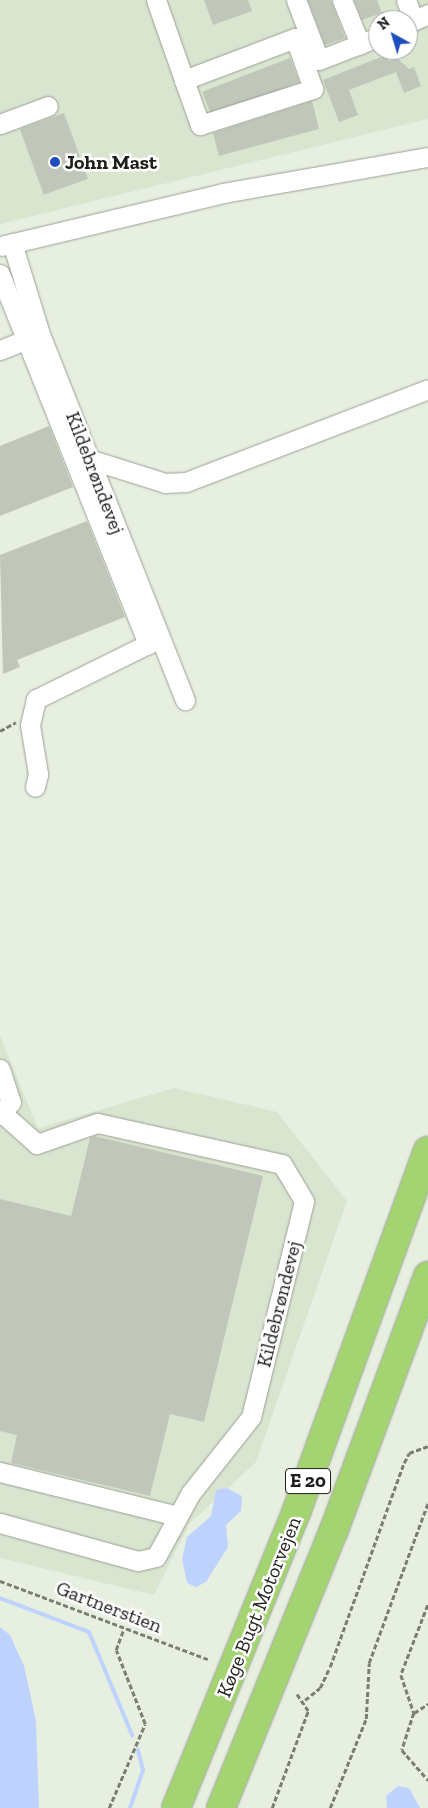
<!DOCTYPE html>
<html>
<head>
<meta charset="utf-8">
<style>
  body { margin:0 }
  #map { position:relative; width:428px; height:1808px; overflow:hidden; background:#e7efe1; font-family:"Zilla Slab",serif }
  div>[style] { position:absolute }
  .built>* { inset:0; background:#dae5d0 }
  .water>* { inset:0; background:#bdd3fe }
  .stream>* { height:4px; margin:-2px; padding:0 2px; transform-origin:2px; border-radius:2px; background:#bdd3fe }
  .building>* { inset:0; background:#c0c7ba; transform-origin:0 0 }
  .path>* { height:2.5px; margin-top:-1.25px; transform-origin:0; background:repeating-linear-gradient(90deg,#7a7f76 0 5px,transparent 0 7.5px) }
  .roads { filter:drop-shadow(0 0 1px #9ba195) drop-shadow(0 0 1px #9ba195) }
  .minor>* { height:19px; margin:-9.5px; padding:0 9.5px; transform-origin:9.5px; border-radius:9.5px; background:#fff }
  .highway>* { height:28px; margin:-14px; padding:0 14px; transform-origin:14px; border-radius:14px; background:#a4d372 }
  .dots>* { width:14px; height:14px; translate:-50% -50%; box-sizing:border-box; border:2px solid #fff; border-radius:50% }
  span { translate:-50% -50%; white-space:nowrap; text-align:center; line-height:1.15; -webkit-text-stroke:5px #fff; paint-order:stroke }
  .shield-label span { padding:1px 4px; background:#fff; border:1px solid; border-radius:4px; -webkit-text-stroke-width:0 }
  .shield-label { font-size:19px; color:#1c1e19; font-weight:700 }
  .poi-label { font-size:20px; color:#1c1e19; font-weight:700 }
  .left { translate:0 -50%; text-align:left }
  .street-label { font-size:20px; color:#1c1e19 }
  .north { position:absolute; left:368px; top:10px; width:50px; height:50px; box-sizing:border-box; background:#fff; border:1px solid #a4a5a3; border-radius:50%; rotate:321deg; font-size:14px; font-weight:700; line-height:20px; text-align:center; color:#1c1e19 }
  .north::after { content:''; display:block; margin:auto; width:18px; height:22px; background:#1f4fbc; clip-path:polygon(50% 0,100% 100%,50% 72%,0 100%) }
</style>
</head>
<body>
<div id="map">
  <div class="built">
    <div style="clip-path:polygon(evenodd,0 0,428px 0,428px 119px,0 224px,0 0,378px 20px,408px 20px,408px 50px,378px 50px,378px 20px)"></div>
    <div style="clip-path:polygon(0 1036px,38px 1128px,174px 1088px,277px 1112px,347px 1201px,256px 1462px,190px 1523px,154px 1595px,0 1558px)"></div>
  </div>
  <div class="water">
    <div style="clip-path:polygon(227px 1488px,242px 1496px,241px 1511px,226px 1525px,228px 1547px,206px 1582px,196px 1587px,187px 1583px,182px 1559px,187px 1537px,211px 1516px,216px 1490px)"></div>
    <div style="clip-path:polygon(0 1627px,10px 1635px,24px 1666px,36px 1721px,39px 1808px,0 1808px)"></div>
    <div style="clip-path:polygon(398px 1786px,409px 1788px,420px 1808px,387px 1808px,386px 1796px)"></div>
  </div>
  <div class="stream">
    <div style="left:0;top:1598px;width:95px;rotate:20.9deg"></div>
    <div style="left:89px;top:1632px;width:112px;rotate:67.3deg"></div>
    <div style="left:130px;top:1808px;width:40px;rotate:-71.1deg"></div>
    <div style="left:143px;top:1770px;width:21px;rotate:-104deg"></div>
  </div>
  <div class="building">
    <div style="clip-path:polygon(204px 0,248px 0,252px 11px,213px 25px)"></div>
    <div style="clip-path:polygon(308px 0,331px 0,345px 38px,325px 45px)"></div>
    <div style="clip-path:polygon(354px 0,377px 0,382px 13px,362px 20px)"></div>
    <div style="clip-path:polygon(386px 55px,389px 61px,396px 57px,409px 69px,414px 67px,421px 86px,404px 93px,396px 72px,349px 90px,358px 115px,339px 122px,323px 80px)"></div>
    <div style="left:290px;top:58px;width:26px;height:94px;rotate:69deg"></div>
    <div style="clip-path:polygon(312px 101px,319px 129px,219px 156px,213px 133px)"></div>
    <div style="left:64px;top:113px;width:70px;height:47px;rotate:70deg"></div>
    <div style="clip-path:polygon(49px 426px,73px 487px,0 516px,0 446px)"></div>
    <div style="clip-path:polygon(87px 521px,125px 617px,17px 660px,20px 667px,3px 674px,0 555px)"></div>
    <div style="clip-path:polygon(94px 1136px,263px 1176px,204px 1422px,170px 1414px,150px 1496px,11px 1463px,17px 1435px,0 1431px,0 1199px,71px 1216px,90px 1138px)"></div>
  </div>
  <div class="path">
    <div style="left:0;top:731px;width:18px;rotate:-29deg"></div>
    <div style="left:0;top:1581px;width:222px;rotate:20.6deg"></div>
    <div style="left:428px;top:1605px;width:75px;rotate:111.1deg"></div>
    <div style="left:401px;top:1675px;width:40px;rotate:71.1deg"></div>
    <div style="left:414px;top:1713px;width:39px;rotate:108deg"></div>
    <div style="left:402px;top:1750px;width:40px;rotate:49deg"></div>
    <div style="left:305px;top:1700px;width:19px;rotate:-39deg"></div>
    <div style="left:320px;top:1688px;width:23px;rotate:-65deg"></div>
    <div style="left:330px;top:1667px;width:217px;rotate:-70.1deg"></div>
    <div style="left:404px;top:1463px;width:11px;rotate:-63deg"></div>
    <div style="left:409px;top:1453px;width:20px;rotate:-20deg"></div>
    <div style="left:414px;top:1713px;width:17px;rotate:-33deg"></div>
    <div style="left:109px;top:1808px;width:91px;rotate:-66.8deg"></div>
    <div style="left:145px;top:1724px;width:79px;rotate:-111.4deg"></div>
    <div style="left:116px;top:1650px;width:23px;rotate:-70deg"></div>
    <div style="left:272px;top:1808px;width:103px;rotate:-69.6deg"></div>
    <div style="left:308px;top:1711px;width:22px;rotate:-124deg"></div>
    <div style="left:330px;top:1808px;width:96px;rotate:-68deg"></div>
    <div style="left:366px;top:1719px;width:56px;rotate:-86.9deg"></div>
    <div style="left:369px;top:1663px;width:171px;rotate:-69.8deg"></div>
  </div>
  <div class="roads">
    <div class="minor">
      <div style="left:156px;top:0;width:85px;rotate:70.7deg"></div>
      <div style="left:184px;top:80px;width:48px;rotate:70.4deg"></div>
      <div style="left:200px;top:125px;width:119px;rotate:-17.7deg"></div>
      <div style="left:313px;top:89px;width:54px;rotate:-109.4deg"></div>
      <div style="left:295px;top:38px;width:119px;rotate:159.3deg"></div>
      <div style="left:296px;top:0;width:64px;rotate:69deg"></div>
      <div style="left:319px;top:60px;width:63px;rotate:-21.3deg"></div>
      <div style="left:342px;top:0;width:48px;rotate:67.8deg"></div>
      <div style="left:406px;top:0;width:19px;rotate:69deg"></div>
      <div style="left:408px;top:23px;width:22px;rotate:-24deg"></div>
      <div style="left:0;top:124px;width:51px;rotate:-20.6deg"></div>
      <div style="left:12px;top:243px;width:95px;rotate:72.9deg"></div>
      <div style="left:40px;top:334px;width:394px;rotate:68.4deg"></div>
      <div style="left:1px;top:246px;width:228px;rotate:-13.4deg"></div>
      <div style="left:223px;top:193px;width:208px;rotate:-10deg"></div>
      <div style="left:0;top:274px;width:399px;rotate:68.2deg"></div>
      <div style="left:148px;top:644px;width:125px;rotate:153.8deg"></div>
      <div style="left:36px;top:699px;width:27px;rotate:103deg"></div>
      <div style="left:30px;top:725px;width:50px;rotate:80.7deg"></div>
      <div style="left:38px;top:774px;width:13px;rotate:103deg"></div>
      <div style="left:0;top:350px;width:40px;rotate:-22deg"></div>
      <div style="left:89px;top:459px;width:80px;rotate:17.5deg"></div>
      <div style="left:165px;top:483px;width:21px;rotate:-3deg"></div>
      <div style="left:186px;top:482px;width:259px;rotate:-21deg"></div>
      <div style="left:0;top:1069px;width:35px;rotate:72deg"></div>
      <div style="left:11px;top:1102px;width:17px;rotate:130deg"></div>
      <div style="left:0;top:1472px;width:183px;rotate:13.9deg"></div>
      <div style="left:0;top:1523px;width:143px;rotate:15.4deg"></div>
      <div style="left:138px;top:1561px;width:18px;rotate:-13deg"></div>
      <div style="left:156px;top:1557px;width:72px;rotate:-61.6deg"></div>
      <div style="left:190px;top:1494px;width:98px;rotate:-51.6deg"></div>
      <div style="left:251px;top:1417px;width:222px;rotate:-76.2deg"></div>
      <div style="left:304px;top:1201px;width:43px;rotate:-120.7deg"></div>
      <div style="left:282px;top:1164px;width:189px;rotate:-167.5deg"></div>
      <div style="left:97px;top:1123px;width:64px;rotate:160.7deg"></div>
      <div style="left:37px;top:1144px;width:45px;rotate:-138.6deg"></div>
    </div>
    <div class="highway">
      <div style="left:176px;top:1808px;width:322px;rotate:-67.9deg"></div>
      <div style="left:297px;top:1510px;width:382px;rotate:-70deg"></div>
      <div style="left:221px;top:1808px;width:300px;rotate:-67.9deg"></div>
      <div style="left:334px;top:1530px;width:271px;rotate:-69.7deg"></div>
    </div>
  </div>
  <div class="dots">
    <div style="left:55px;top:162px;background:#1f4fbc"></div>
  </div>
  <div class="shield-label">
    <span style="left:308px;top:1481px">E 20</span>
  </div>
  <div class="poi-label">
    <span class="left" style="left:65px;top:162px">John Mast</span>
  </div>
  <div class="street-label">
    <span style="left:95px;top:473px;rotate:69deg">Kildebrøndevej</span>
    <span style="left:279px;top:1304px;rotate:-76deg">Kildebrøndevej</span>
    <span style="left:109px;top:1607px;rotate:21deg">Gartnerstien</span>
    <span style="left:259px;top:1607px;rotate:-68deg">Køge Bugt Motorvejen</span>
  </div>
  <div class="north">N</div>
</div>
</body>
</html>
